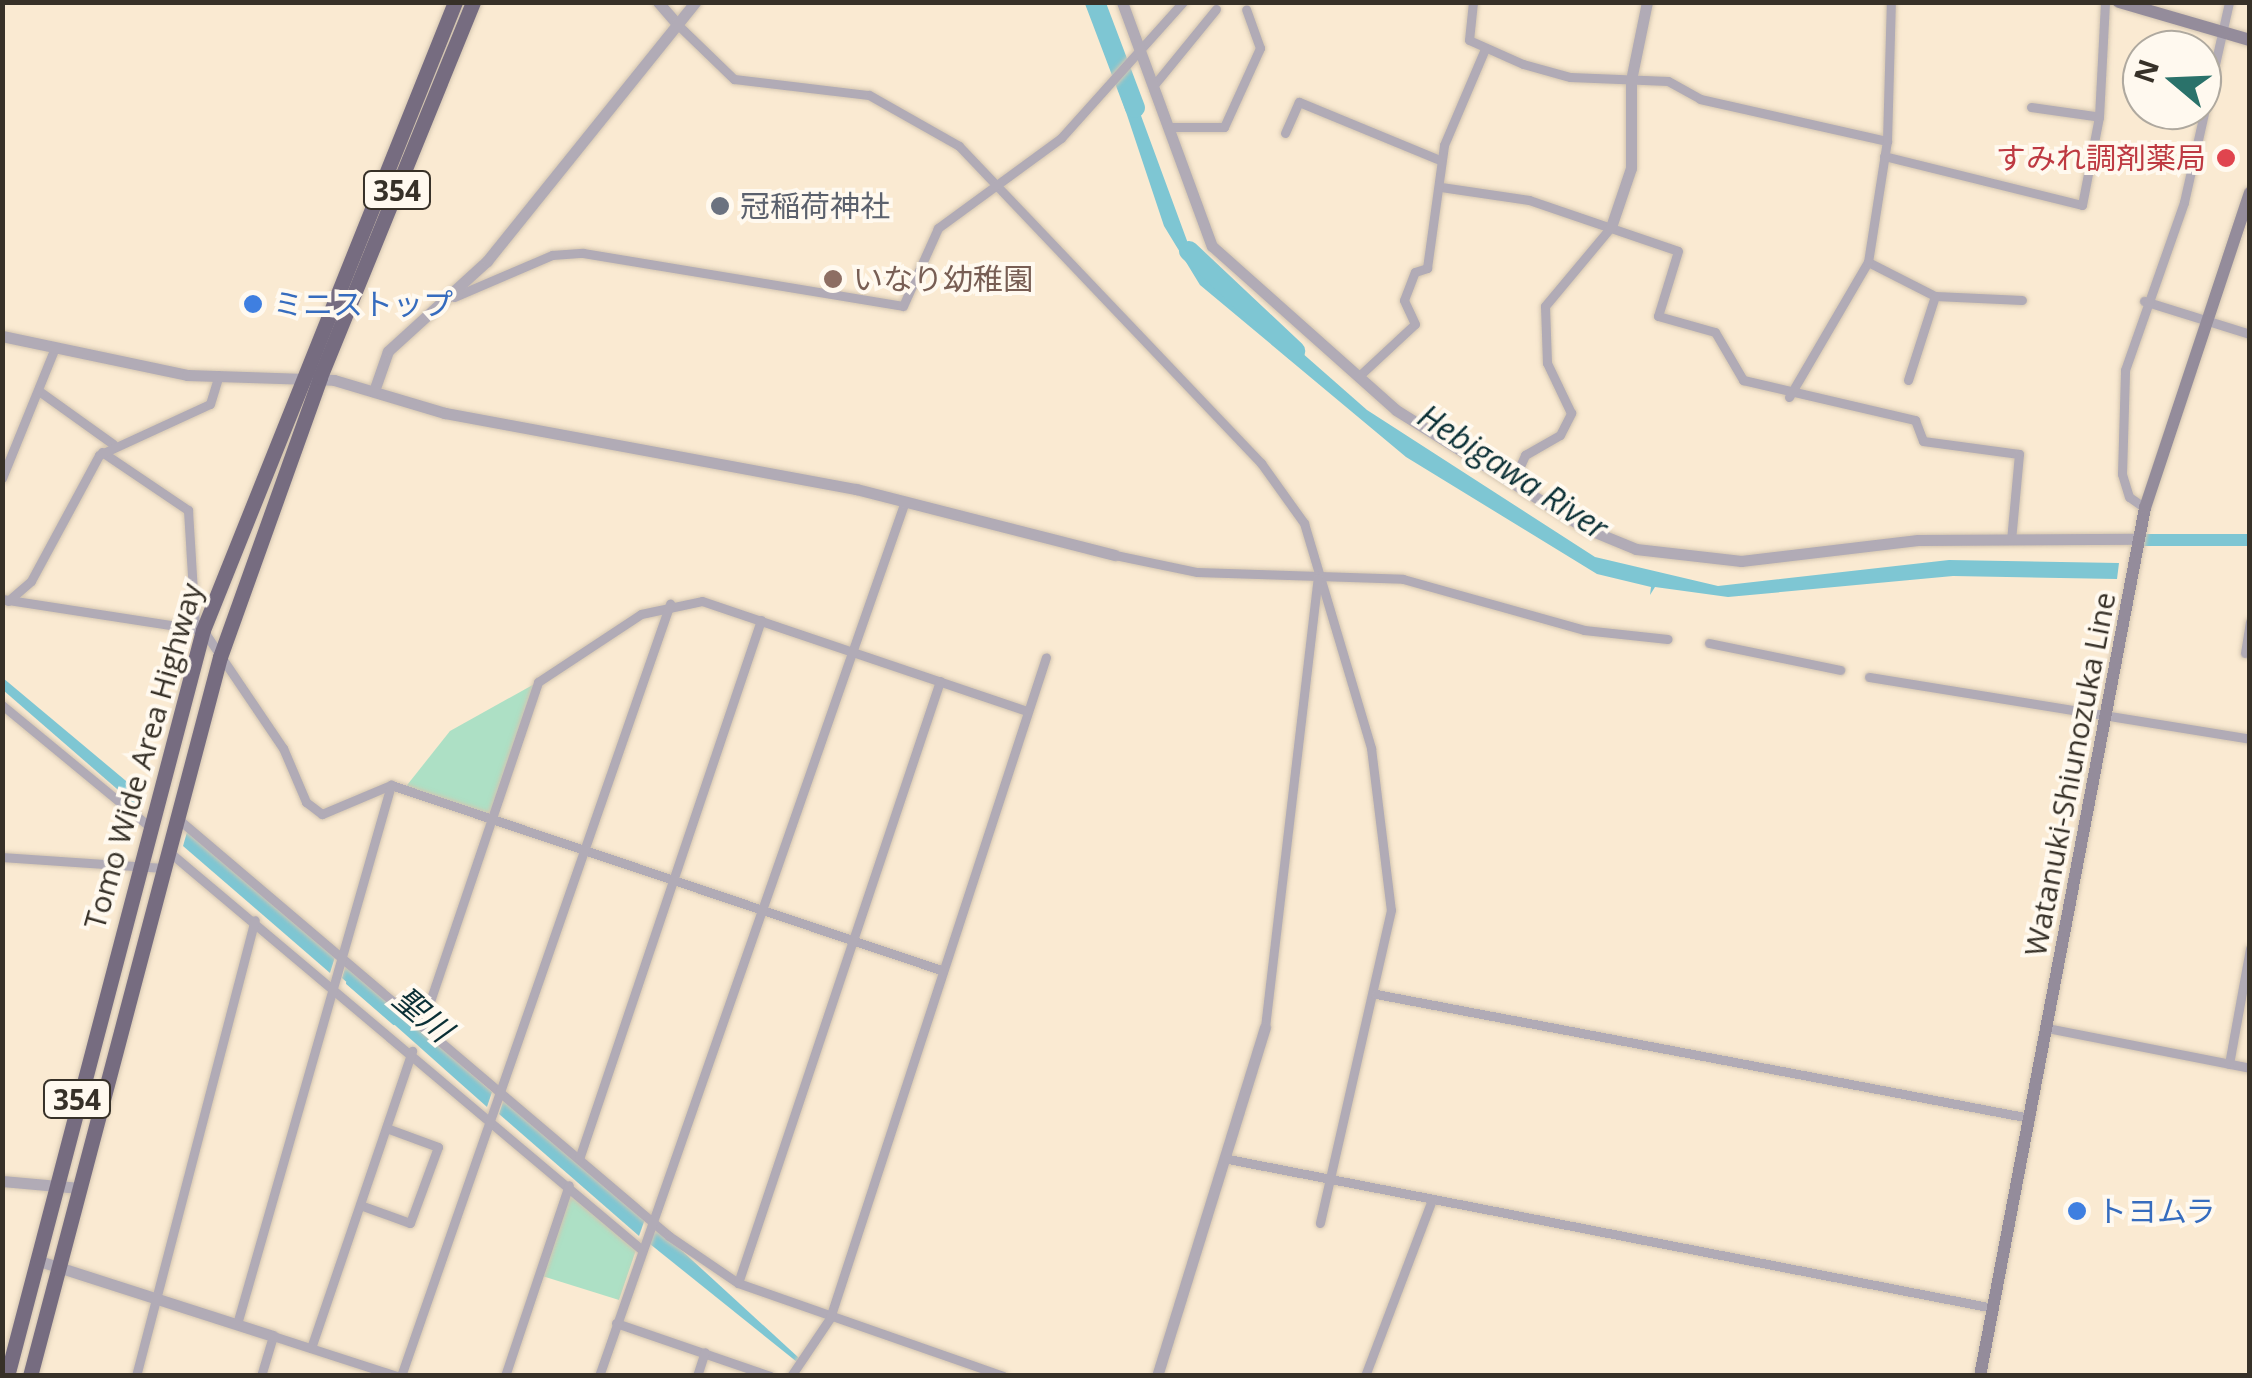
<!DOCTYPE html>
<html>
<head>
<meta charset="utf-8">
<style>
  body { margin:0 }
  #map { position:relative; width:2252px; height:1378px; overflow:hidden; background:#faead2; font-family:"Open Sans","Noto Sans JP",sans-serif }
  div>[style] { position:absolute }
  .green>* { inset:0; background:#ade0c5 }
  .water>* { inset:0; background:#7ec6d3; transform-origin:0 0 }
  .stream>* { height:4px; margin:-2px; padding:0 2px; transform-origin:2px; border-radius:2px; background:#7ec6d3 }
  .river>* { height:20px; margin:-10px; padding:0 10px; transform-origin:10px; border-radius:10px; background:#7ec6d3 }
  .roads { filter:drop-shadow(0 0 2px #d3c5b0) drop-shadow(0 0 2px #d3c5b0) }
  .minor>* { height:9px; margin:-4.5px; padding:0 4.5px; transform-origin:4.5px; border-radius:4.5px; background:#b1abb6 }
  .tertiary>* { height:11px; margin:-5.5px; padding:0 5.5px; transform-origin:5.5px; border-radius:5.5px; background:#b1abb6 }
  .secondary>* { height:12px; margin:-6px; padding:0 6px; transform-origin:6px; border-radius:6px; background:#948c9b }
  .trunk>* { height:15px; margin:-7.5px; padding:0 7.5px; transform-origin:7.5px; border-radius:7.5px; background:#766c80 }
  .dots>* { width:28px; height:28px; translate:-50% -50%; box-sizing:border-box; border:5px solid #fff9ef; border-radius:50% }
  span { translate:-50% -50%; white-space:nowrap; text-align:center; line-height:1.15; -webkit-text-stroke:8px #fff9ef; paint-order:stroke }
  .shield-label span { padding:2px 8px; background:#fff9ef; border:2px solid; border-radius:8px; -webkit-text-stroke-width:0 }
  .shield-label { font-size:28px; color:#373128; font-weight:700 }
  .health-label { font-size:30px; color:#be3a42 }
  .right { translate:-100% -50%; text-align:right }
  .worship-label { font-size:30px; color:#5b616d }
  .left { translate:0 -50%; text-align:left }
  .education-label { font-size:30px; color:#785e54 }
  .shop-label { font-size:30px; color:#366cbe }
  .street-label { font-size:30px; color:#373128 }
  .water-label { font-size:32px; color:#0a2f35; font-style:italic }
  .frame { position:absolute; inset:0; border:5px solid #373128; pointer-events:none }
  .north { position:absolute; left:2122px; top:30px; width:100px; height:100px; box-sizing:border-box; background:#fff9ef; border:2px solid #afa99f; border-radius:50%; rotate:289deg; font-size:28px; font-weight:700; line-height:40px; text-align:center; color:#373128 }
  .north::after { content:''; display:block; margin:auto; width:35px; height:45px; background:#2a726a; clip-path:polygon(50% 0,100% 100%,50% 72%,0 100%) }
</style>
</head>
<body>
<div id="map">
  <div class="green">
    <div style="clip-path:polygon(538px 682px,493px 818px,404px 789px,450px 731px)"></div>
    <div style="clip-path:polygon(568px 1189px,636px 1250px,619px 1300px,539px 1275px)"></div>
  </div>
  <div class="water">
    <div style="clip-path:polygon(1085px 3px,1100px 3px,1124px 64px,1115px 74px)"></div>
    <div style="clip-path:polygon(1129px 83px,1193px 257px,1367px 410px,1595px 557px,1718px 586px,1949px 560px,2119px 563px,2117px 579px,1953px 576px,1728px 597px,1655px 587px,1650px 595px,1651px 587px,1597px 574px,1406px 457px,1200px 285px,1164px 226px,1119px 91px)"></div>
    <div style="left:2249px;top:534px;width:12px;height:109px;rotate:90deg"></div>
    <div style="clip-path:polygon(3px 678px,144px 796px,140px 809px,3px 690px)"></div>
    <div style="clip-path:polygon(187px 832px,335px 957px,330px 973px,183px 846px)"></div>
    <div style="clip-path:polygon(346px 965px,492px 1092px,487px 1107px,342px 978px)"></div>
    <div style="clip-path:polygon(504px 1099px,645px 1219px,639px 1236px,499px 1114px)"></div>
    <div style="clip-path:polygon(656px 1227px,799px 1358px,797px 1362px,650px 1244px)"></div>
  </div>
  <div class="stream">
    <div style="left:348px;top:983px;width:61px;rotate:41deg"></div>
  </div>
  <div class="river">
    <div style="left:1095px;top:2px;width:113px;rotate:69.3deg"></div>
    <div style="left:1189px;top:251px;width:146px;rotate:43.3deg"></div>
  </div>
  <div class="roads">
    <div class="minor">
      <div style="left:1473px;top:2px;width:38px;rotate:96deg"></div>
      <div style="left:1469px;top:40px;width:59px;rotate:24deg"></div>
      <div style="left:1523px;top:64px;width:49px;rotate:15.5deg"></div>
      <div style="left:1570px;top:77px;width:98px;rotate:2.3deg"></div>
      <div style="left:1668px;top:81px;width:37px;rotate:29deg"></div>
      <div style="left:1700px;top:99px;width:192px;rotate:12.7deg"></div>
      <div style="left:678px;top:25px;width:78px;rotate:44deg"></div>
      <div style="left:734px;top:79px;width:136px;rotate:6.8deg"></div>
      <div style="left:869px;top:95px;width:103px;rotate:29.5deg"></div>
      <div style="left:959px;top:146px;width:438px;rotate:46.4deg"></div>
      <div style="left:1261px;top:463px;width:74px;rotate:54.4deg"></div>
      <div style="left:1304px;top:523px;width:235px;rotate:73.4deg"></div>
      <div style="left:1371px;top:748px;width:163px;rotate:83deg"></div>
      <div style="left:1391px;top:910px;width:321px;rotate:102.8deg"></div>
      <div style="left:1154px;top:85px;width:98px;rotate:-50.8deg"></div>
      <div style="left:2031px;top:107px;width:64px;rotate:8.1deg"></div>
      <div style="left:1168px;top:127px;width:56px"></div>
      <div style="left:1224px;top:127px;width:87px;rotate:-65.5deg"></div>
      <div style="left:1260px;top:48px;width:41px;rotate:-109.7deg"></div>
      <div style="left:1285px;top:133px;width:34px;rotate:-66deg"></div>
      <div style="left:1299px;top:102px;width:152px;rotate:22.4deg"></div>
      <div style="left:1884px;top:156px;width:204px;rotate:13.9deg"></div>
      <div style="left:2082px;top:205px;width:90px;rotate:-79.1deg"></div>
      <div style="left:2099px;top:117px;width:115px;rotate:-87deg"></div>
      <div style="left:1441px;top:187px;width:89px;rotate:8.4deg"></div>
      <div style="left:1529px;top:200px;width:157px;rotate:18.9deg"></div>
      <div style="left:1678px;top:251px;width:68px;rotate:107.1deg"></div>
      <div style="left:1658px;top:316px;width:59px;rotate:15.7deg"></div>
      <div style="left:1715px;top:332px;width:56px;rotate:59.7deg"></div>
      <div style="left:1743px;top:380px;width:177px;rotate:13.1deg"></div>
      <div style="left:1915px;top:420px;width:22px;rotate:69deg"></div>
      <div style="left:1923px;top:441px;width:97px;rotate:7.7deg"></div>
      <div style="left:2019px;top:454px;width:86px;rotate:95.3deg"></div>
      <div style="left:1868px;top:262px;width:75px;rotate:26.9deg"></div>
      <div style="left:1935px;top:296px;width:87px;rotate:2.6deg"></div>
      <div style="left:454px;top:297px;width:107px;rotate:-23.2deg"></div>
      <div style="left:552px;top:255px;width:31px;rotate:-4deg"></div>
      <div style="left:583px;top:253px;width:324px;rotate:9.4deg"></div>
      <div style="left:903px;top:306px;width:85px;rotate:-65.8deg"></div>
      <div style="left:938px;top:228px;width:152px;rotate:-36.2deg"></div>
      <div style="left:1061px;top:138px;width:183px;rotate:-48.1deg"></div>
      <div style="left:2144px;top:301px;width:111px;rotate:17.3deg"></div>
      <div style="left:1359px;top:376px;width:76px;rotate:-42.9deg"></div>
      <div style="left:1415px;top:324px;width:26px;rotate:-115deg"></div>
      <div style="left:1404px;top:300px;width:30px;rotate:-69deg"></div>
      <div style="left:1415px;top:272px;width:13px;rotate:-18deg"></div>
      <div style="left:1427px;top:268px;width:124px;rotate:-82.1deg"></div>
      <div style="left:1444px;top:145px;width:104px;rotate:-66.9deg"></div>
      <div style="left:1908px;top:380px;width:88px;rotate:-72.2deg"></div>
      <div style="left:39px;top:391px;width:91px;rotate:35.6deg"></div>
      <div style="left:1789px;top:397px;width:156px;rotate:-59.7deg"></div>
      <div style="left:1868px;top:262px;width:122px;rotate:-81.1deg"></div>
      <div style="left:1887px;top:141px;width:139px;rotate:-88.4deg"></div>
      <div style="left:102px;top:452px;width:104px;rotate:34deg"></div>
      <div style="left:188px;top:510px;width:116px;rotate:86.5deg"></div>
      <div style="left:2px;top:478px;width:138px;rotate:-67.9deg"></div>
      <div style="left:1513px;top:482px;width:30px;rotate:-66deg"></div>
      <div style="left:1525px;top:455px;width:40px;rotate:-29.7deg"></div>
      <div style="left:1560px;top:435px;width:25px;rotate:-63deg"></div>
      <div style="left:1571px;top:413px;width:55px;rotate:-115.6deg"></div>
      <div style="left:1547px;top:363px;width:57px;rotate:-92deg"></div>
      <div style="left:1545px;top:306px;width:103px;rotate:-50.1deg"></div>
      <div style="left:2145px;top:508px;width:19px;rotate:-145deg"></div>
      <div style="left:2129px;top:497px;width:24px;rotate:-107deg"></div>
      <div style="left:2122px;top:474px;width:104px;rotate:-88.3deg"></div>
      <div style="left:2125px;top:370px;width:178px;rotate:-70.6deg"></div>
      <div style="left:2184px;top:202px;width:205px;rotate:-77.3deg"></div>
      <div style="left:1115px;top:555px;width:84px;rotate:11.7deg"></div>
      <div style="left:1197px;top:572px;width:206px;rotate:1.9deg"></div>
      <div style="left:1403px;top:579px;width:188px;rotate:15.7deg"></div>
      <div style="left:1584px;top:630px;width:84px;rotate:6.1deg"></div>
      <div style="left:2px;top:599px;width:203px;rotate:8.8deg"></div>
      <div style="left:203px;top:630px;width:143px;rotate:55.9deg"></div>
      <div style="left:283px;top:748px;width:59px;rotate:66.9deg"></div>
      <div style="left:306px;top:802px;width:20px;rotate:37deg"></div>
      <div style="left:322px;top:814px;width:75px;rotate:-22.8deg"></div>
      <div style="left:391px;top:785px;width:580px;rotate:18.59deg"></div>
      <div style="left:8px;top:601px;width:30px;rotate:-41deg"></div>
      <div style="left:31px;top:581px;width:143px;rotate:-61.6deg"></div>
      <div style="left:99px;top:455px;width:122px;rotate:-24.7deg"></div>
      <div style="left:210px;top:404px;width:30px;rotate:-73deg"></div>
      <div style="left:1709px;top:643px;width:134px;rotate:11.6deg"></div>
      <div style="left:2245px;top:653px;width:31px;rotate:-81deg"></div>
      <div style="left:1869px;top:677px;width:386px;rotate:9.2deg"></div>
      <div style="left:2px;top:705px;width:190px;rotate:39.5deg"></div>
      <div style="left:177px;top:818px;width:646px;rotate:40.35deg"></div>
      <div style="left:669px;top:1236px;width:83px;rotate:34.3deg"></div>
      <div style="left:738px;top:1283px;width:281px;rotate:19.3deg"></div>
      <div style="left:168px;top:851px;width:620px;rotate:40.09deg"></div>
      <div style="left:2px;top:857px;width:161px;rotate:3.9deg"></div>
      <div style="left:1376px;top:994px;width:666px;rotate:10.74deg"></div>
      <div style="left:422px;top:1025px;width:362px;rotate:-71.3deg"></div>
      <div style="left:538px;top:682px;width:123px;rotate:-33.4deg"></div>
      <div style="left:641px;top:614px;width:62px;rotate:-12deg"></div>
      <div style="left:702px;top:601px;width:343px;rotate:18.7deg"></div>
      <div style="left:1265px;top:1027px;width:452px;rotate:-83.3deg"></div>
      <div style="left:2047px;top:1028px;width:207px;rotate:11.1deg"></div>
      <div style="left:2229px;top:1064px;width:117px;rotate:-79.7deg"></div>
      <div style="left:579px;top:1159px;width:569px;rotate:-71.34deg"></div>
      <div style="left:1228px;top:1159px;width:779px;rotate:11.02deg"></div>
      <div style="left:360px;top:1205px;width:53px;rotate:19.8deg"></div>
      <div style="left:410px;top:1223px;width:81px;rotate:-69.8deg"></div>
      <div style="left:438px;top:1147px;width:55px;rotate:-159.9deg"></div>
      <div style="left:738px;top:1283px;width:635px;rotate:-71.45deg"></div>
      <div style="left:616px;top:1323px;width:163px;rotate:19deg"></div>
      <div style="left:237px;top:1324px;width:561px;rotate:-74.05deg"></div>
      <div style="left:311px;top:1348px;width:314px;rotate:-71.2deg"></div>
      <div style="left:136px;top:1376px;width:471px;rotate:-75.4deg"></div>
      <div style="left:261px;top:1376px;width:42px;rotate:-73.3deg"></div>
      <div style="left:273px;top:1336px;width:130px;rotate:17.9deg"></div>
      <div style="left:401px;top:1376px;width:818px;rotate:-70.79deg"></div>
      <div style="left:505px;top:1376px;width:201px;rotate:-71.5deg"></div>
      <div style="left:599px;top:1376px;width:927px;rotate:-70.72deg"></div>
      <div style="left:697px;top:1376px;width:25px;rotate:-72deg"></div>
      <div style="left:791px;top:1376px;width:70px;rotate:-56.1deg"></div>
      <div style="left:830px;top:1318px;width:695px;rotate:-71.9deg"></div>
      <div style="left:1365px;top:1376px;width:188px;rotate:-69.2deg"></div>
    </div>
    <div class="tertiary">
      <div style="left:658px;top:2px;width:30px;rotate:49deg"></div>
      <div style="left:1122px;top:2px;width:260px;rotate:69.8deg"></div>
      <div style="left:1212px;top:246px;width:246px;rotate:41.7deg"></div>
      <div style="left:1396px;top:410px;width:223px;rotate:32deg"></div>
      <div style="left:1585px;top:528px;width:55px;rotate:22.4deg"></div>
      <div style="left:1636px;top:549px;width:106px;rotate:6.5deg"></div>
      <div style="left:1741px;top:561px;width:178px;rotate:-6.8deg"></div>
      <div style="left:1918px;top:540px;width:221px;rotate:-0.3deg"></div>
      <div style="left:1611px;top:227px;width:62px;rotate:-71.3deg"></div>
      <div style="left:1631px;top:168px;width:88px;rotate:-90deg"></div>
      <div style="left:1631px;top:80px;width:80px;rotate:-78.4deg"></div>
      <div style="left:2px;top:336px;width:189px;rotate:11.9deg"></div>
      <div style="left:187px;top:375px;width:147px;rotate:1.9deg"></div>
      <div style="left:334px;top:380px;width:116px;rotate:16.6deg"></div>
      <div style="left:445px;top:413px;width:418px;rotate:10.5deg"></div>
      <div style="left:856px;top:489px;width:267px;rotate:14.3deg"></div>
      <div style="left:374px;top:391px;width:42px;rotate:-70.7deg"></div>
      <div style="left:388px;top:351px;width:134px;rotate:-42.3deg"></div>
      <div style="left:487px;top:261px;width:332px;rotate:-51.2deg"></div>
      <div style="left:2px;top:1181px;width:78px;rotate:5.1deg"></div>
      <div style="left:36px;top:1260px;width:249px;rotate:17.8deg"></div>
      <div style="left:1157px;top:1376px;width:365px;rotate:-72.8deg"></div>
    </div>
    <div class="secondary">
      <div style="left:2119px;top:2px;width:136px;rotate:16.2deg"></div>
      <div style="left:1980px;top:1376px;width:884px;rotate:-79.24deg"></div>
      <div style="left:2145px;top:508px;width:332px;rotate:-71.6deg"></div>
    </div>
    <div class="trunk">
      <div style="left:7px;top:1376px;width:771px;rotate:-75.28deg"></div>
      <div style="left:203px;top:630px;width:677px;rotate:-68.14deg"></div>
      <div style="left:30px;top:1376px;width:744px;rotate:-75.2deg"></div>
      <div style="left:220px;top:657px;width:297px;rotate:-70.3deg"></div>
      <div style="left:320px;top:377px;width:405px;rotate:-67.8deg"></div>
    </div>
  </div>
  <div class="dots">
    <div style="left:2226px;top:158px;background:#e0444e"></div>
    <div style="left:720px;top:206px;background:#6b7280"></div>
    <div style="left:833px;top:279px;background:#8d6e63"></div>
    <div style="left:253px;top:304px;background:#3f7fe0"></div>
    <div style="left:2077px;top:1211px;background:#3f7fe0"></div>
  </div>
  <div class="shield-label">
    <span style="left:397px;top:190px">354</span>
    <span style="left:77px;top:1099px">354</span>
  </div>
  <div class="health-label">
    <span class="right" style="left:2206px;top:158px">すみれ調剤薬局</span>
  </div>
  <div class="worship-label">
    <span class="left" style="left:740px;top:206px">冠稲荷神社</span>
  </div>
  <div class="education-label">
    <span class="left" style="left:853px;top:279px">いなり幼稚園</span>
  </div>
  <div class="shop-label">
    <span class="left" style="left:273px;top:304px">ミニストップ</span>
    <span class="left" style="left:2097px;top:1211px">トヨムラ</span>
  </div>
  <div class="street-label">
    <span style="left:143px;top:756px;rotate:-74deg">Tomo Wide Area Highway</span>
    <span style="left:2070px;top:774px;rotate:-79deg">Watanuki-Shiunozuka Line</span>
  </div>
  <div class="water-label">
    <span style="left:1513px;top:472px;rotate:33deg">Hebigawa River</span>
    <span style="left:423px;top:1014px;rotate:40deg">聖川</span>
  </div>
  <div class="frame"></div>
  <div class="north">N</div>
</div>
</body>
</html>
